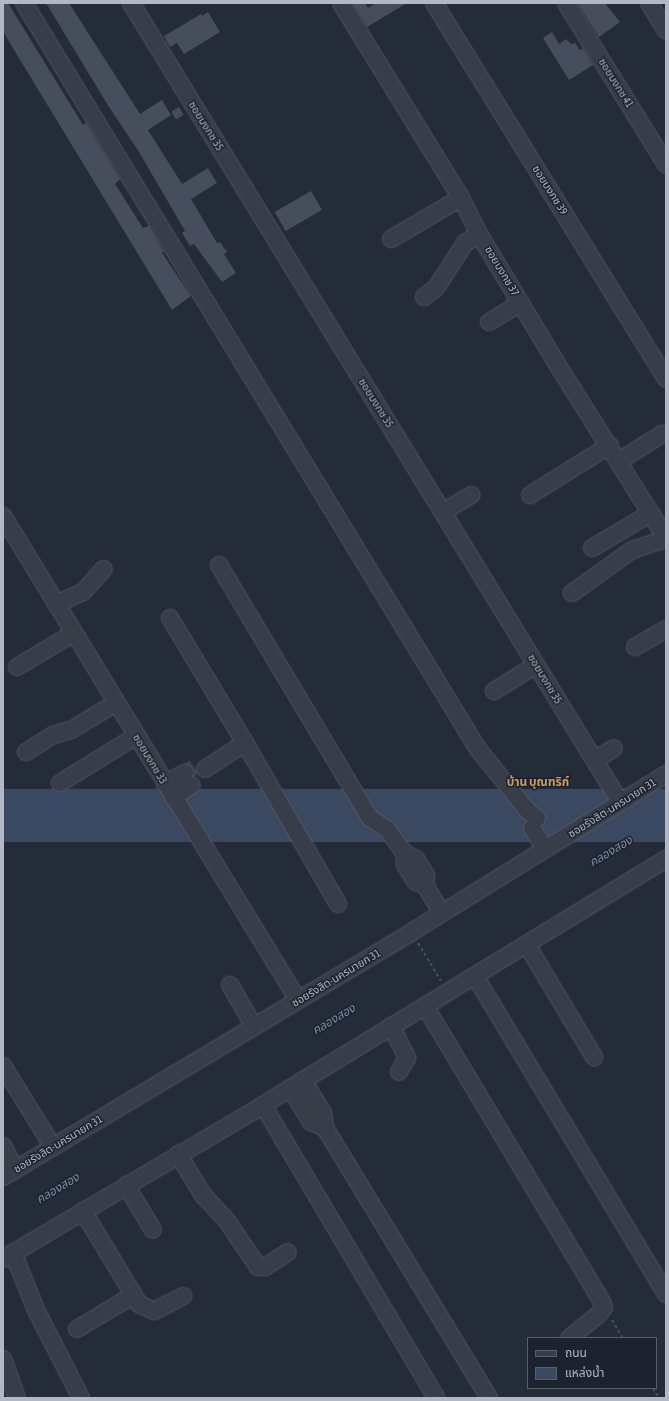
<!DOCTYPE html>
<html>
<head>
<meta charset="utf-8">
<style>
  body { margin:0 }
  #map { position:relative; width:669px; height:1401px; overflow:hidden; background:#242b39; font-family:"Asap Condensed","Noto Sans Thai",sans-serif }
  div>[style] { position:absolute }
  .water>* { inset:0; background:#3b4861; transform-origin:0 0 }
  .building>* { inset:0; background:#464e5d; transform-origin:0 0 }
  .minor-tunnel>* { height:16px; margin-top:-8px; transform-origin:0; background:repeating-linear-gradient(90deg,#39404e 0 16px,transparent 0 24px) }
  .path>* { height:2px; margin-top:-1px; transform-origin:0; background:repeating-linear-gradient(90deg,#445357 0 3px,transparent 0 6px) }
  .roads { filter:drop-shadow(0 0 1px #535864) drop-shadow(0 0 1px #535864) }
  .minor>* { height:16px; margin:-8px; padding:0 8px; transform-origin:8px; border-radius:8px; background:#383d49 }
  span { translate:-50% -50%; white-space:nowrap; text-align:center; line-height:1.15; -webkit-text-stroke:3px #1d232e; paint-order:stroke }
  .street-label { font-size:11px; color:#b3b8c5 }
  .neighbourhood-label { font-size:12px; color:#ca9b69; font-weight:700 }
  .water-label { font-size:12px; color:#7d8daa; font-style:italic }
  .frame { position:absolute; inset:0; border:4px solid #b3b8c5; pointer-events:none }
  .legend { position:absolute; left:527px; top:1337px; width:130px; height:52px; box-sizing:border-box; background:#1d232e; border:1px solid #595f6a; margin:0; padding:5px 7px; list-style:none; font-size:12px; color:#b3b8c5 }
  .legend li { display:flex; align-items:center; gap:8px; height:20px }
  .legend b { width:20px; border:1px solid #595f6a }
</style>
</head>
<body>
<div id="map">
  <div class="water">
    <div style="left:666px;top:789px;width:53px;height:777px;rotate:90deg"></div>
  </div>
  <div class="building">
    <div style="clip-path:polygon(3px 3px,8px 3px,83px 125px,86px 123px,120px 179px,115px 184px,143px 228px,149px 226px,164px 252px,162px 253px,191px 296px,172px 310px,8px 40px,3px 31px)"></div>
    <div style="clip-path:polygon(46px 3px,69px 3px,140px 114px,162px 100px,171px 115px,148px 130px,182px 184px,208px 168px,217px 183px,191px 199px,217px 243px,220px 242px,227px 252px,224px 254px,236px 273px,222px 282px,194px 244px,190px 246px,182px 233px,185px 231px,139px 152px,109px 107px)"></div>
    <div style="clip-path:polygon(352px 3px,365px 3px,368px 8px,376px 3px,407px 3px,367px 27px)"></div>
    <div style="clip-path:polygon(605px 3px,620px 22px,599px 37px,578px 4px)"></div>
    <div style="clip-path:polygon(208px 12px,220px 32px,184px 54px,177px 43px,170px 47px,164px 36px,201px 14px,202px 16px)"></div>
    <div style="clip-path:polygon(552px 32px,559px 44px,566px 39px,571px 44px,575px 43px,580px 50px,583px 48px,593px 65px,569px 80px,543px 38px)"></div>
    <div style="left:179px;top:107px;width:9px;height:9px;rotate:58deg"></div>
    <div style="left:311px;top:191px;width:22px;height:42px;rotate:60deg"></div>
  </div>
  <div class="minor-tunnel">
    <div style="left:185px;top:773px;width:11px;rotate:-34deg"></div>
  </div>
  <div class="path">
    <div style="left:418px;top:943px;width:44px;rotate:58.8deg"></div>
    <div style="left:612px;top:1320px;width:21px;rotate:59deg"></div>
    <div style="left:653px;top:1388px;width:12px;rotate:59deg"></div>
  </div>
  <div class="roads">
    <div class="minor">
      <div style="left:24px;top:3px;width:873px;rotate:58.68deg"></div>
      <div style="left:478px;top:749px;width:78px;rotate:51.2deg"></div>
      <div style="left:527px;top:810px;width:13px;rotate:39deg"></div>
      <div style="left:131px;top:3px;width:937px;rotate:58.53deg"></div>
      <div style="left:341px;top:3px;width:229px;rotate:58.4deg"></div>
      <div style="left:461px;top:198px;width:40px;rotate:63.4deg"></div>
      <div style="left:479px;top:234px;width:152px;rotate:59deg"></div>
      <div style="left:557px;top:364px;width:205px;rotate:57.9deg"></div>
      <div style="left:434px;top:3px;width:441px;rotate:58.3deg"></div>
      <div style="left:566px;top:3px;width:190px;rotate:58.2deg"></div>
      <div style="left:649px;top:3px;width:32px;rotate:58deg"></div>
      <div style="left:391px;top:239px;width:81px;rotate:-30.4deg"></div>
      <div style="left:424px;top:297px;width:15px;rotate:-37deg"></div>
      <div style="left:436px;top:288px;width:54px;rotate:-57.2deg"></div>
      <div style="left:465px;top:243px;width:17px;rotate:-33deg"></div>
      <div style="left:489px;top:322px;width:37px;rotate:-31deg"></div>
      <div style="left:619px;top:461px;width:51px;rotate:-32.1deg"></div>
      <div style="left:530px;top:495px;width:94px;rotate:-32deg"></div>
      <div style="left:443px;top:512px;width:33px;rotate:-31deg"></div>
      <div style="left:3px;top:516px;width:567px;rotate:58.64deg"></div>
      <div style="left:592px;top:548px;width:69px;rotate:-30.7deg"></div>
      <div style="left:219px;top:565px;width:295px;rotate:59.2deg"></div>
      <div style="left:370px;top:818px;width:20px;rotate:33deg"></div>
      <div style="left:387px;top:829px;width:31px;rotate:54deg"></div>
      <div style="left:405px;top:854px;width:12px;rotate:24deg"></div>
      <div style="left:416px;top:859px;width:19px;rotate:58deg"></div>
      <div style="left:426px;top:875px;width:10px;rotate:96deg"></div>
      <div style="left:425px;top:885px;width:33px;rotate:59deg"></div>
      <div style="left:572px;top:593px;width:74px;rotate:-35.6deg"></div>
      <div style="left:632px;top:550px;width:36px;rotate:-18deg"></div>
      <div style="left:56px;top:604px;width:30px;rotate:-24deg"></div>
      <div style="left:83px;top:592px;width:31px;rotate:-48deg"></div>
      <div style="left:170px;top:618px;width:146px;rotate:59deg"></div>
      <div style="left:635px;top:647px;width:36px;rotate:-30deg"></div>
      <div style="left:17px;top:667px;width:66px;rotate:-30.8deg"></div>
      <div style="left:494px;top:691px;width:49px;rotate:-31.8deg"></div>
      <div style="left:26px;top:752px;width:32px;rotate:-32deg"></div>
      <div style="left:53px;top:735px;width:19px;rotate:-16deg"></div>
      <div style="left:71px;top:730px;width:52px;rotate:-31deg"></div>
      <div style="left:595px;top:760px;width:22px;rotate:-32deg"></div>
      <div style="left:205px;top:769px;width:48px;rotate:-33deg"></div>
      <div style="left:245px;top:743px;width:186px;rotate:60deg"></div>
      <div style="left:60px;top:783px;width:89px;rotate:-31.7deg"></div>
      <div style="left:165px;top:784px;width:23px;rotate:-29deg"></div>
      <div style="left:173px;top:797px;width:22px;rotate:-32deg"></div>
      <div style="left:532px;top:828px;width:25px;rotate:58deg"></div>
      <div style="left:405px;top:854px;width:11px;rotate:90deg"></div>
      <div style="left:405px;top:865px;width:20px;rotate:57deg"></div>
      <div style="left:416px;top:882px;width:9px;rotate:18deg"></div>
      <div style="left:527px;top:945px;width:131px;rotate:59.1deg"></div>
      <div style="left:475px;top:976px;width:371px;rotate:59deg"></div>
      <div style="left:230px;top:985px;width:48px;rotate:59.7deg"></div>
      <div style="left:425px;top:1006px;width:343px;rotate:59.1deg"></div>
      <div style="left:601px;top:1300px;width:8px;rotate:67deg"></div>
      <div style="left:604px;top:1307px;width:9px;rotate:126deg"></div>
      <div style="left:599px;top:1314px;width:38px;rotate:141deg"></div>
      <div style="left:391px;top:1026px;width:36px;rotate:63deg"></div>
      <div style="left:407px;top:1058px;width:16px;rotate:120deg"></div>
      <div style="left:3px;top:1066px;width:95px;rotate:58.3deg"></div>
      <div style="left:303px;top:1080px;width:39px;rotate:59deg"></div>
      <div style="left:323px;top:1113px;width:15px;rotate:82deg"></div>
      <div style="left:325px;top:1128px;width:316px;rotate:58.7deg"></div>
      <div style="left:290px;top:1088px;width:40px;rotate:58deg"></div>
      <div style="left:311px;top:1122px;width:15px;rotate:23deg"></div>
      <div style="left:263px;top:1105px;width:340px;rotate:59.4deg"></div>
      <div style="left:3px;top:1146px;width:27px;rotate:62deg"></div>
      <div style="left:178px;top:1154px;width:48px;rotate:58.6deg"></div>
      <div style="left:203px;top:1195px;width:35px;rotate:47deg"></div>
      <div style="left:227px;top:1221px;width:55px;rotate:56deg"></div>
      <div style="left:258px;top:1267px;width:7px"></div>
      <div style="left:265px;top:1267px;width:27px;rotate:-33deg"></div>
      <div style="left:3px;top:1177px;width:475px;rotate:-30.9deg"></div>
      <div style="left:410px;top:933px;width:301px;rotate:-31.8deg"></div>
      <div style="left:126px;top:1185px;width:52px;rotate:59deg"></div>
      <div style="left:83px;top:1211px;width:109px;rotate:58.9deg"></div>
      <div style="left:139px;top:1304px;width:17px;rotate:25deg"></div>
      <div style="left:154px;top:1311px;width:33px;rotate:-27deg"></div>
      <div style="left:13px;top:1253px;width:64px;rotate:67.9deg"></div>
      <div style="left:37px;top:1312px;width:97px;rotate:62.9deg"></div>
      <div style="left:3px;top:1259px;width:302px;rotate:-30.6deg"></div>
      <div style="left:263px;top:1105px;width:472px;rotate:-31.4deg"></div>
      <div style="left:77px;top:1329px;width:64px;rotate:-31deg"></div>
      <div style="left:3px;top:1359px;width:41px;rotate:70.3deg"></div>
    </div>
  </div>
  <div class="street-label">
    <span style="left:616px;top:83px;rotate:58deg">ซอยบงกช 41</span>
    <span style="left:206px;top:126px;rotate:58deg">ซอยบงกช 35</span>
    <span style="left:550px;top:190px;rotate:58deg">ซอยบงกช 39</span>
    <span style="left:502px;top:271px;rotate:59deg">ซอยบงกช 37</span>
    <span style="left:376px;top:403px;rotate:58deg">ซอยบงกช 35</span>
    <span style="left:545px;top:679px;rotate:59deg">ซอยบงกช 35</span>
    <span style="left:150px;top:759px;rotate:59deg">ซอยบงกช 33</span>
    <span style="left:612px;top:808px;rotate:-32deg">ซอยรังสิต-นครนายก 31</span>
    <span style="left:336px;top:978px;rotate:-31deg">ซอยรังสิต-นครนายก 31</span>
    <span style="left:58px;top:1144px;rotate:-31deg">ซอยรังสิต-นครนายก 31</span>
  </div>
  <div class="neighbourhood-label">
    <span style="left:538px;top:783px">บ้าน บุณฑริก์</span>
  </div>
  <div class="water-label">
    <span style="left:611px;top:852px;rotate:-31deg">คลองสอง</span>
    <span style="left:334px;top:1020px;rotate:-31deg">คลองสอง</span>
    <span style="left:58px;top:1189px;rotate:-31deg">คลองสอง</span>
  </div>
  <div class="frame"></div>
  <ul class="legend">
  <li><b style="height:5px;background:#383d49"></b>ถนน</li>
  <li><b style="height:11px;background:#3b4861"></b>แหล่งน้ำ</li>
  </ul>
</div>
</body>
</html>
